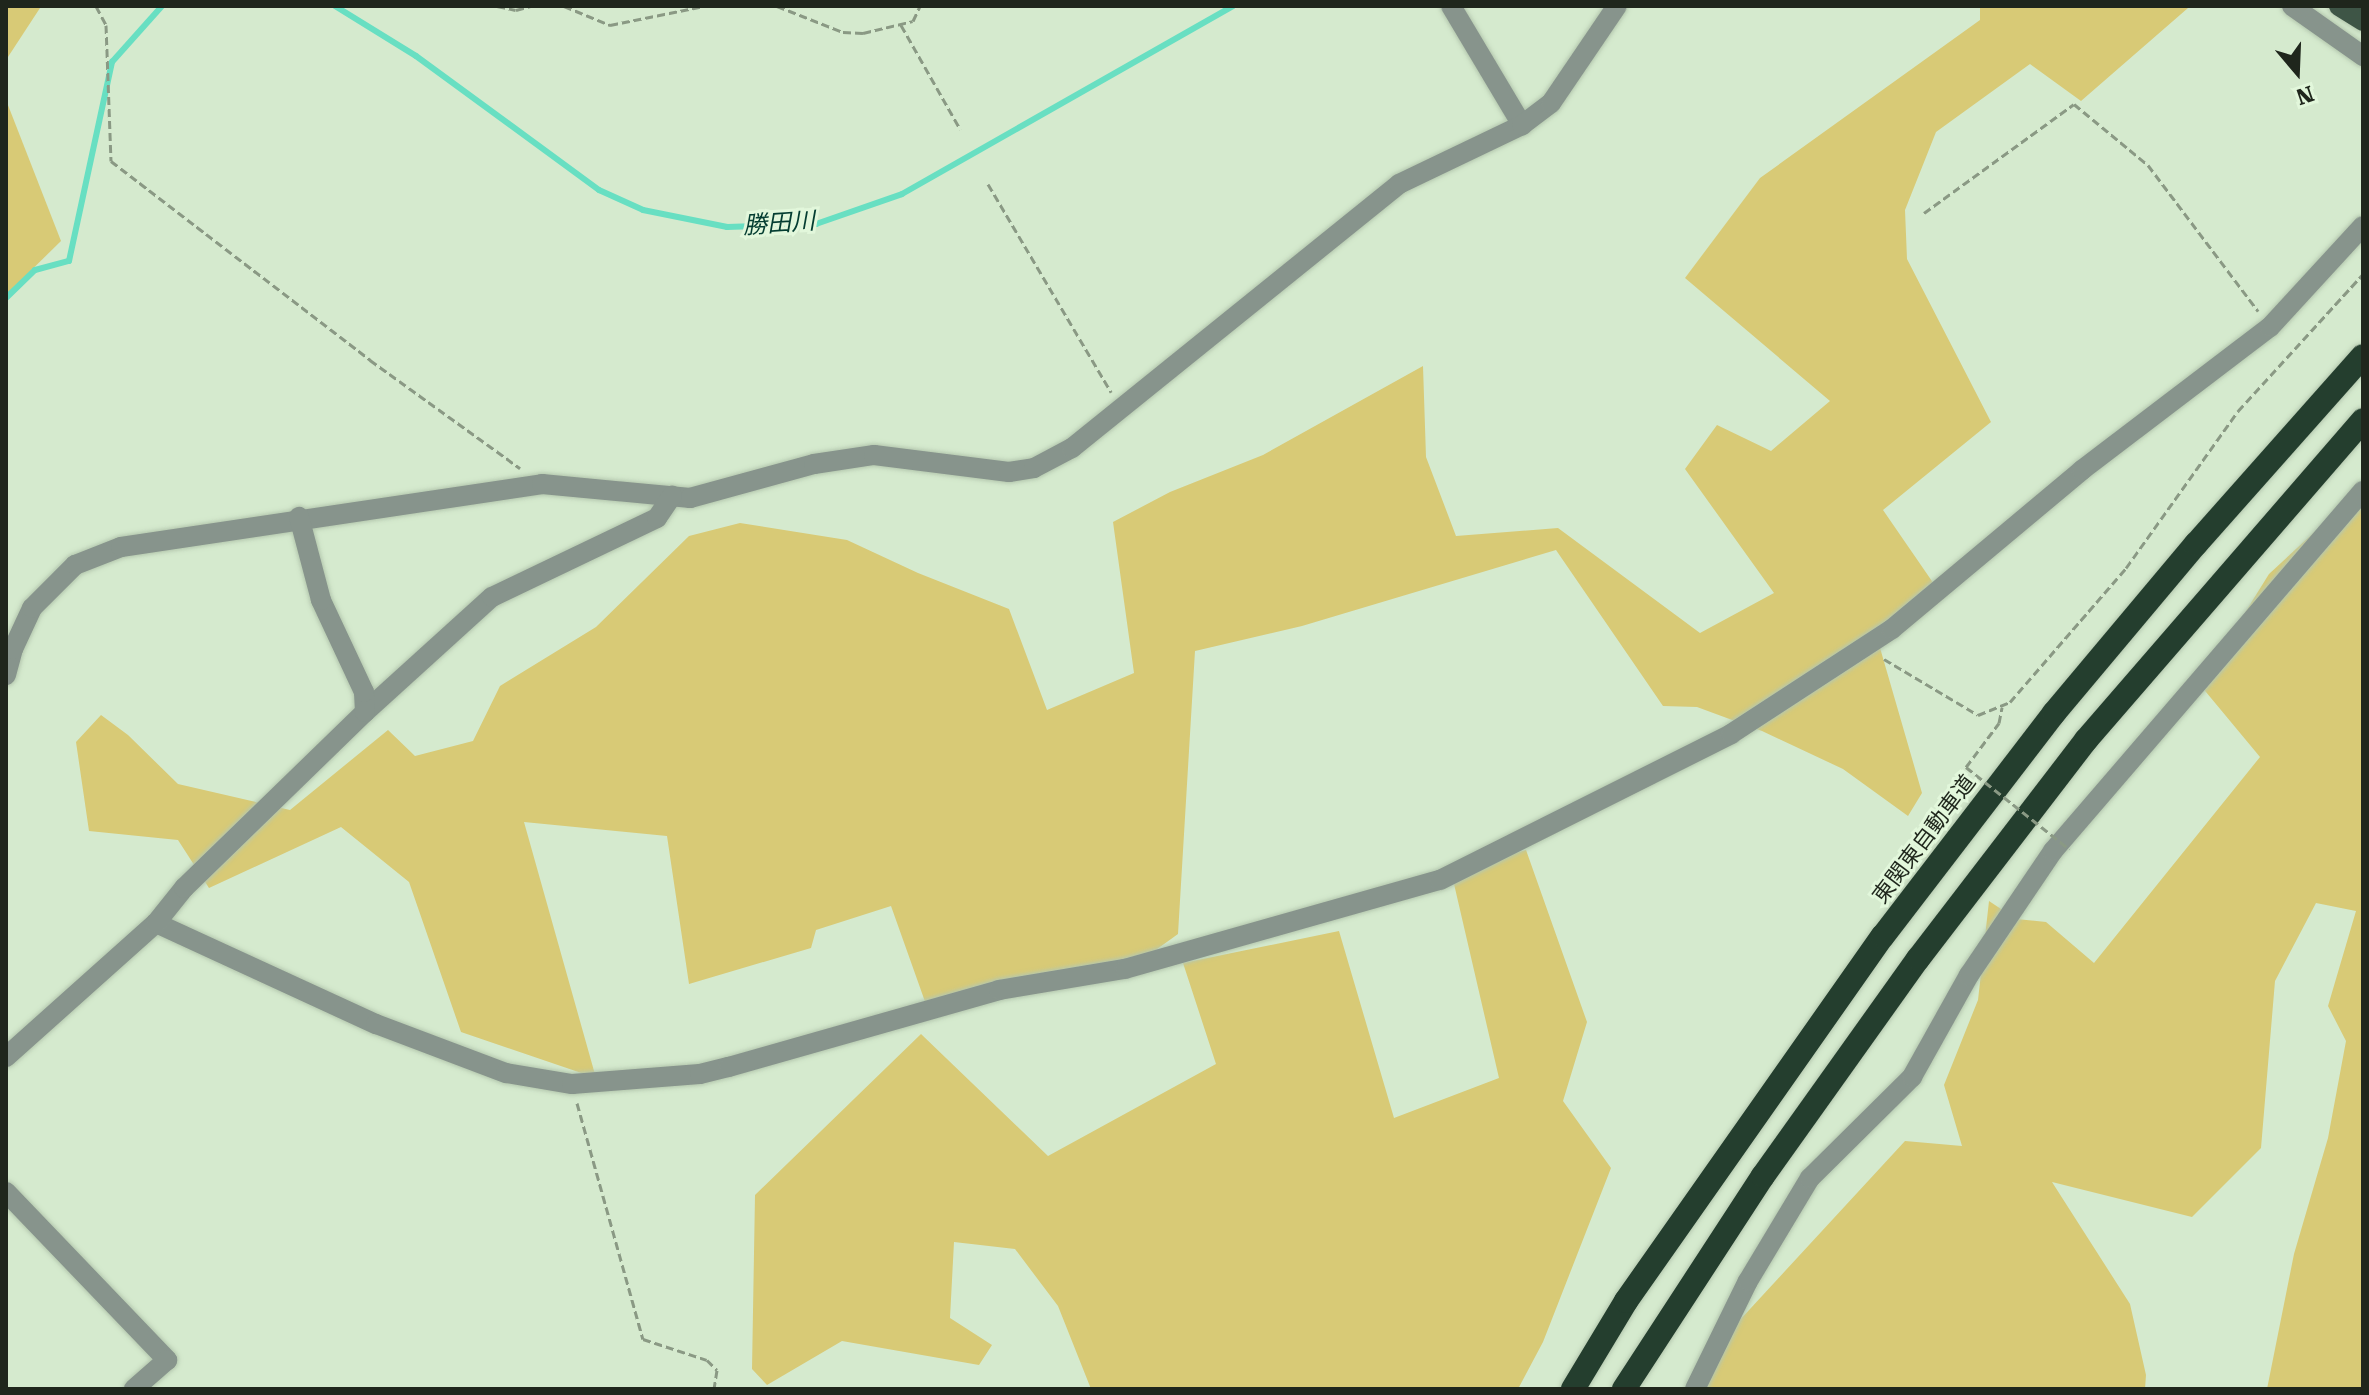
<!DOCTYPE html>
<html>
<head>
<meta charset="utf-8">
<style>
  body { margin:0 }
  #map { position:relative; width:2369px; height:1395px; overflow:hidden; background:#d5eace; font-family:"Roboto Serif","Noto Sans JP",serif }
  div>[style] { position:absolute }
  .green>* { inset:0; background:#d8ca76 }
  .stream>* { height:6px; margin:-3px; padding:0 3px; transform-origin:3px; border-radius:3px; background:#68dfc2 }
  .path>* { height:3px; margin-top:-1.5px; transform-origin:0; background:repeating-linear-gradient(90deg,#8a9984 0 8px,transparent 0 12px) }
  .roads { filter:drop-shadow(0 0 2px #b4c7ae) drop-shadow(0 0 2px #b4c7ae) }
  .minor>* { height:20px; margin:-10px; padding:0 10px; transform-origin:10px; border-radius:10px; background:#87948c }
  .major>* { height:20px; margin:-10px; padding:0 10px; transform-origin:10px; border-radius:10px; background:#3e5546 }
  .highway>* { height:24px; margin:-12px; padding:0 12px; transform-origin:12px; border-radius:12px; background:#243e2e }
  .path-bridge>* { height:3px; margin-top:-1.5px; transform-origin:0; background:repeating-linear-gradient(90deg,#8a9984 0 8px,transparent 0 12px) }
  span { translate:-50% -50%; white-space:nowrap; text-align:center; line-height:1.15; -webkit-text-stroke:6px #e2f7db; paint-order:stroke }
  .street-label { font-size:22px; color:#1f261c }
  .water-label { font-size:24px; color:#043d31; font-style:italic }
  .frame { position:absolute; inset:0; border:8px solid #1f261c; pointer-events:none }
  .north { position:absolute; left:2257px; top:32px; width:80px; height:80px; -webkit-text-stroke:6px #e2f7db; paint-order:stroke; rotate:161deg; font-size:22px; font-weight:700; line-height:32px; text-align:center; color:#1f261c }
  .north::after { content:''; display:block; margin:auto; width:28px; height:36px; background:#1f261c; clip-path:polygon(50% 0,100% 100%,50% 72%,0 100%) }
</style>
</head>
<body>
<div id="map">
  <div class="green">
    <div style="clip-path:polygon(6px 6px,40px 8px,6px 60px)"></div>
    <div style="clip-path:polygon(1980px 6px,2188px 8px,2081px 101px,2030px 64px,1936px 132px,1905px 210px,1907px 259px,1991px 422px,1883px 510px,1936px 587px,1876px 634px,1922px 793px,1908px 816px,1843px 769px,1762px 731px,1697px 707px,1663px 706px,1556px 550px,1302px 626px,1195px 651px,1178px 934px,1139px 962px,928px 1010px,891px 906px,816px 930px,811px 948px,689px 984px,667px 836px,524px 822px,596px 1078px,461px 1032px,409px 882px,341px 827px,209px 888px,178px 840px,89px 831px,76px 742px,101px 715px,128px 735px,178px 784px,290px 810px,388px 730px,415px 756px,473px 741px,500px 686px,596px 627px,689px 536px,740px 523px,847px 540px,918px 573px,1009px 609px,1047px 710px,1134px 673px,1113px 522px,1170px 492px,1263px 455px,1423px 366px,1426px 457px,1456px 536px,1558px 528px,1700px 633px,1774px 593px,1685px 469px,1717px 425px,1771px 451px,1830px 401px,1685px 278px,1760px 178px,1980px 20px)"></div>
    <div style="clip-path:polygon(6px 100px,61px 241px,6px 295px)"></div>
    <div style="clip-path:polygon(2363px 487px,2363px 1389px,2267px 1389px,2294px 1254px,2328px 1138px,2346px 1041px,2328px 1006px,2356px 911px,2316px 903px,2275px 981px,2261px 1148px,2192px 1217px,2052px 1182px,2130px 1304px,2146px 1375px,2145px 1389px,1703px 1389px,1726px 1335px,1905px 1141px,1962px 1146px,1944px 1085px,1978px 1000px,1989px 901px,2016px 919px,2046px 922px,2094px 963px,2260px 757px,2196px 680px,2220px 653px,2269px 574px)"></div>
    <div style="clip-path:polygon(1526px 850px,1587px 1022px,1563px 1101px,1611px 1168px,1543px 1342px,1518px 1389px,1091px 1389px,1058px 1306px,1015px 1249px,954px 1242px,950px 1318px,992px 1345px,979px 1365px,842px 1341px,767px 1385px,752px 1369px,755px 1195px,921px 1034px,1048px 1156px,1216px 1064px,1183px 963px,1339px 931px,1394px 1118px,1499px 1078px,1451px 871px)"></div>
  </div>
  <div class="stream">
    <div style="left:335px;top:6px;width:95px;rotate:31.7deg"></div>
    <div style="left:416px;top:56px;width:227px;rotate:36.2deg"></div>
    <div style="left:599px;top:190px;width:48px;rotate:24.4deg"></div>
    <div style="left:643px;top:210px;width:86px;rotate:11.4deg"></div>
    <div style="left:727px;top:227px;width:89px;rotate:-1.9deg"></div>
    <div style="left:816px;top:224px;width:91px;rotate:-19.2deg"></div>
    <div style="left:902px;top:194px;width:381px;rotate:-29.6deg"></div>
    <div style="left:6px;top:298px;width:40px;rotate:-44deg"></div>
    <div style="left:35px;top:270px;width:35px;rotate:-15deg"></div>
    <div style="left:69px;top:261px;width:204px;rotate:-77.8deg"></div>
    <div style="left:112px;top:62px;width:75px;rotate:-48.2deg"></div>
  </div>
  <div class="path">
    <div style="left:96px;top:6px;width:21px;rotate:62deg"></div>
    <div style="left:106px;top:25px;width:136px;rotate:87.9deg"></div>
    <div style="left:111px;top:161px;width:327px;rotate:37.5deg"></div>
    <div style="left:370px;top:360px;width:185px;rotate:35.8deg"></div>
    <div style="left:497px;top:6px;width:19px;rotate:12deg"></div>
    <div style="left:516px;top:10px;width:16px;rotate:-15deg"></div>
    <div style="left:564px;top:6px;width:50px;rotate:22.4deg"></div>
    <div style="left:610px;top:25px;width:96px;rotate:-11.4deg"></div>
    <div style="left:777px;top:6px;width:71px;rotate:21.5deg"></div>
    <div style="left:843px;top:32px;width:20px;rotate:3deg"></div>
    <div style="left:863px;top:33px;width:51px;rotate:-13.5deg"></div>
    <div style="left:913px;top:21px;width:17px;rotate:-65deg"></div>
    <div style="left:901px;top:25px;width:120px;rotate:60.4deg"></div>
    <div style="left:988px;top:184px;width:242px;rotate:59.4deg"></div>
    <div style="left:1924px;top:213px;width:185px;rotate:-36deg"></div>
    <div style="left:2074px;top:104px;width:96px;rotate:39.5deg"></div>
    <div style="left:2148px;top:165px;width:183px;rotate:53deg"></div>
    <div style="left:1884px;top:659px;width:109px;rotate:30.8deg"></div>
    <div style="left:1978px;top:715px;width:35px;rotate:-22deg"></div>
    <div style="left:2010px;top:702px;width:177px;rotate:-49.1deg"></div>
    <div style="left:2126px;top:568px;width:193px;rotate:-54.5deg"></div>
    <div style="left:2238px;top:411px;width:185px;rotate:-47.6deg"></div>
    <div style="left:1966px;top:767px;width:55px;rotate:-53.1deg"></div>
    <div style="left:1999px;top:723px;width:16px;rotate:-79deg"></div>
    <div style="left:577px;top:1103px;width:245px;rotate:74.4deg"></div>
    <div style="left:643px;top:1339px;width:67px;rotate:18.2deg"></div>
    <div style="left:707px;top:1360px;width:14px;rotate:45deg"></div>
    <div style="left:717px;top:1370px;width:19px;rotate:99deg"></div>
  </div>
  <div class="roads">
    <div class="minor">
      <div style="left:1451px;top:6px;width:139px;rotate:59.2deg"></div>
      <div style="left:2292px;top:6px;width:87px;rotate:35.2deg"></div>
      <div style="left:6px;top:675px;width:27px;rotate:-75deg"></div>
      <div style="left:13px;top:649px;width:45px;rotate:-65.1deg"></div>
      <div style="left:32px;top:608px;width:61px;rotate:-45deg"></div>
      <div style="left:75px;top:565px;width:49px;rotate:-21.4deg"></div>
      <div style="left:121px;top:547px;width:426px;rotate:-8.5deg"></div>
      <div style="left:542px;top:484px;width:149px;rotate:5.4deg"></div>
      <div style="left:690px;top:498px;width:129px;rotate:-15.3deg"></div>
      <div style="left:814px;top:464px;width:61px;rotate:-8.5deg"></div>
      <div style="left:874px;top:455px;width:136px;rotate:7.2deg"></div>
      <div style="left:1009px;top:472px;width:25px;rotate:-9deg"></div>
      <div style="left:1034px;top:468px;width:43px;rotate:-27.8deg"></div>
      <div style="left:1072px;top:448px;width:420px;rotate:-38.9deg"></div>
      <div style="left:1399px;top:184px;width:136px;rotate:-25.6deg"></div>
      <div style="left:1522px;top:125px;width:36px;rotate:-37deg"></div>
      <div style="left:1551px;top:103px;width:117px;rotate:-55.8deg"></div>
      <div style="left:365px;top:712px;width:171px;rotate:-42.2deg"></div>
      <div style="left:492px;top:597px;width:183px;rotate:-25.6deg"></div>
      <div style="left:657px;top:518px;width:27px;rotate:-56deg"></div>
      <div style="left:156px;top:923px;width:242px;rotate:24.7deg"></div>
      <div style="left:376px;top:1024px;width:139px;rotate:20.7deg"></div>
      <div style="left:506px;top:1073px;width:67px;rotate:9.5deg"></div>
      <div style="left:572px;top:1084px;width:128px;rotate:-4.5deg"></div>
      <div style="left:700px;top:1074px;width:30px;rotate:-14deg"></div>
      <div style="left:729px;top:1067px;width:281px;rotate:-15.9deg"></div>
      <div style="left:999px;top:990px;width:128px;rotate:-9.5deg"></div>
      <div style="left:1125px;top:969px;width:327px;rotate:-15.8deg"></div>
      <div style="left:1440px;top:880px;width:326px;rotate:-26.6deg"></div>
      <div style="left:1731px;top:734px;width:192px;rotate:-33.1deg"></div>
      <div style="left:1892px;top:629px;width:248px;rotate:-39.9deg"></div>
      <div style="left:2082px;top:470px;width:236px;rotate:-37.3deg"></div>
      <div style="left:2270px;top:327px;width:137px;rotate:-47.4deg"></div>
      <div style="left:6px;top:1057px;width:201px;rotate:-41.8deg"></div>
      <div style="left:156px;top:923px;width:45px;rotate:-51.3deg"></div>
      <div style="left:184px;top:888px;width:252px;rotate:-44.2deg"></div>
      <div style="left:365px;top:712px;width:20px;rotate:-93deg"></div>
      <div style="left:364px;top:692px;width:102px;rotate:-115.1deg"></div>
      <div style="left:321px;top:600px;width:86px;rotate:-104.8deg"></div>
      <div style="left:6px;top:1192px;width:233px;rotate:46.2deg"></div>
      <div style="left:167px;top:1360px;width:44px;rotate:138.7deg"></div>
      <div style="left:1695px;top:1389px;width:120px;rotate:-63.9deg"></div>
      <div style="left:1748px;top:1281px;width:120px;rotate:-59deg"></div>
      <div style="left:1810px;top:1178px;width:144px;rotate:-44.7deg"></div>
      <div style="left:1912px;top:1077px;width:117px;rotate:-60.8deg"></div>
      <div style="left:1969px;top:975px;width:150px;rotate:-55.9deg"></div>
      <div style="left:2053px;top:851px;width:475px;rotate:-49.3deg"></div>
    </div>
    <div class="major">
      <div style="left:2339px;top:6px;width:28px;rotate:32deg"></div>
    </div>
    <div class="highway">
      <div style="left:1573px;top:1389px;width:103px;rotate:-58.9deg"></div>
      <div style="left:1626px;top:1301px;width:446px;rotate:-54.9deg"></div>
      <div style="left:1883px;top:936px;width:281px;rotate:-52.5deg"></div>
      <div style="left:2054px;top:713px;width:221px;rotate:-50deg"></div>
      <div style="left:2196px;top:544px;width:251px;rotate:-48.4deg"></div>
      <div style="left:1624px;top:1389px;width:254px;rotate:-56.9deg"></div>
      <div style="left:1763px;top:1176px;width:267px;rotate:-54.5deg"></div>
      <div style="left:1918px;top:959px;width:276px;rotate:-52.5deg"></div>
      <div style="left:2086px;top:740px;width:423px;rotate:-49.1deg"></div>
    </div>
  </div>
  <div class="path-bridge">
    <div style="left:1966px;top:767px;width:132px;rotate:38.5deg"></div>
  </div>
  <div class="street-label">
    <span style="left:1924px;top:839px;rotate:-53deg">東関東自動車道</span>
  </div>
  <div class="water-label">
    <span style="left:779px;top:224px;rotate:-4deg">勝田川</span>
  </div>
  <div class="frame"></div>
  <div class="north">N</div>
</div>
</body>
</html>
